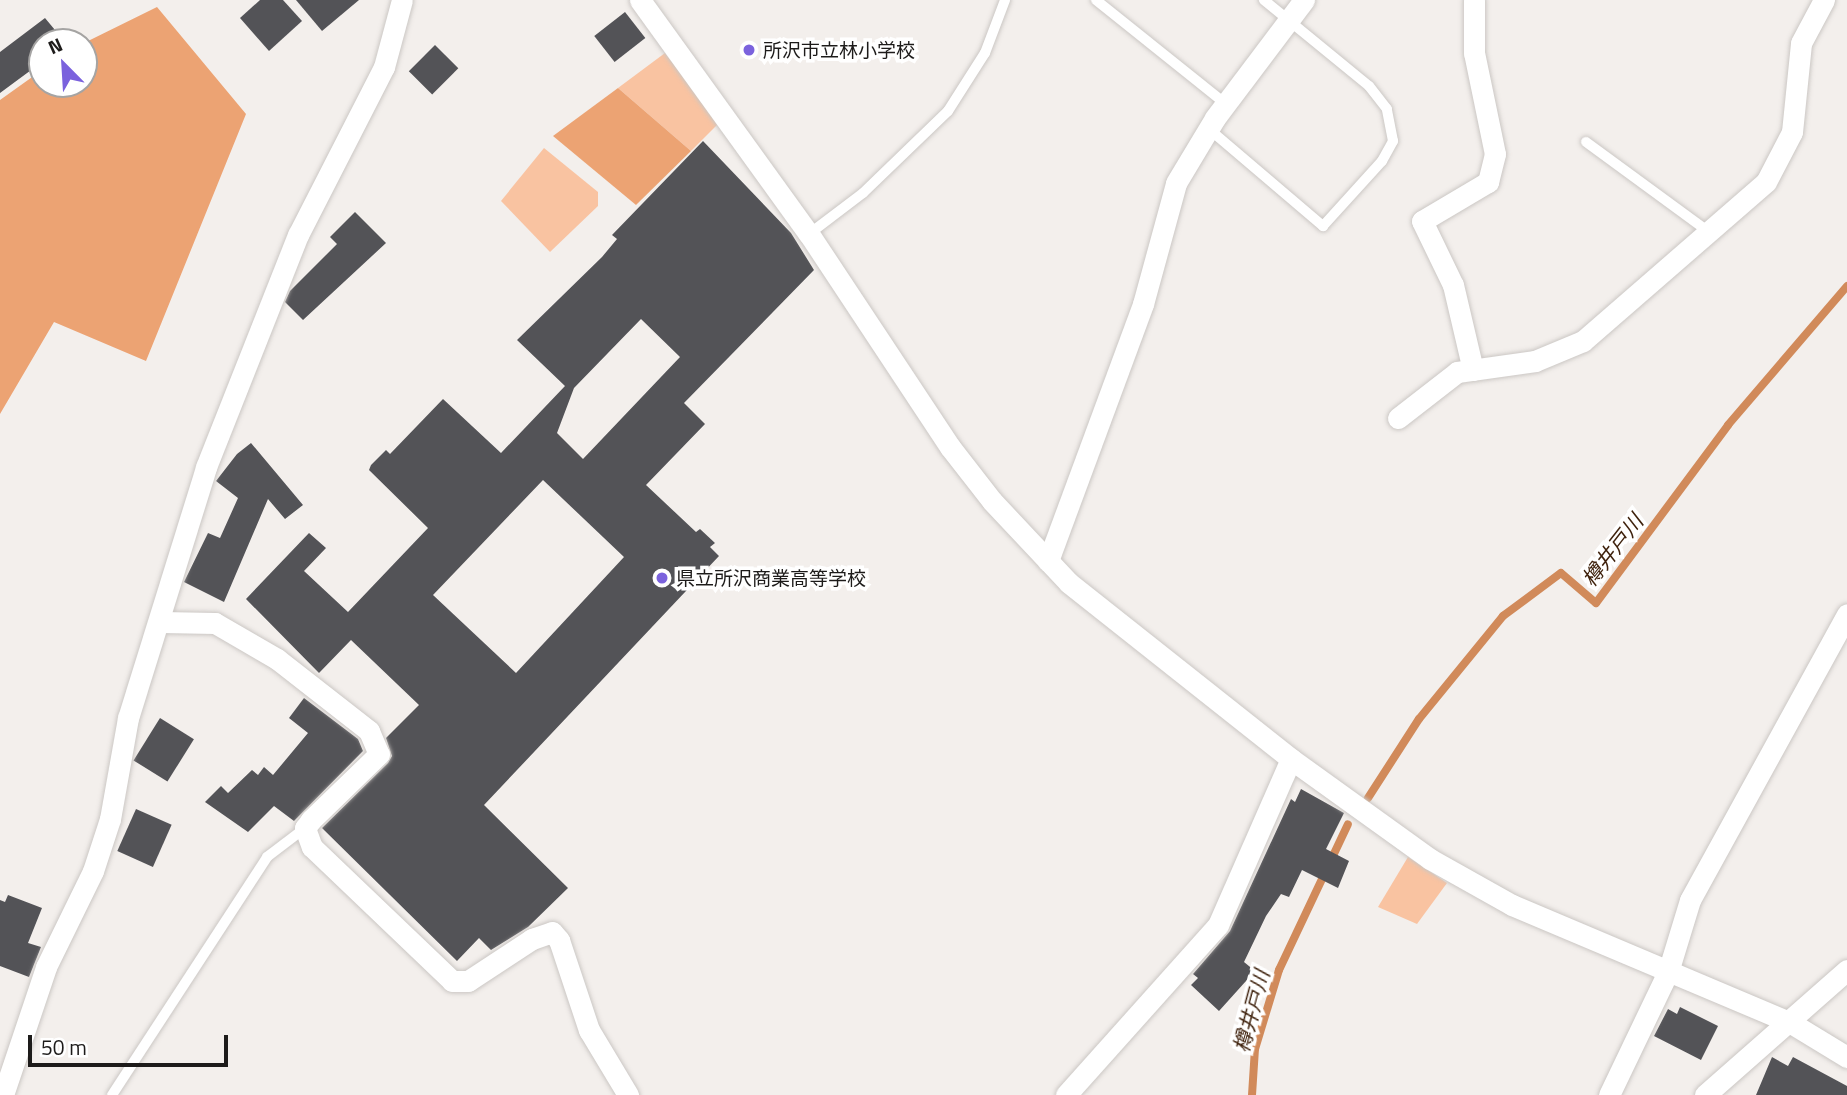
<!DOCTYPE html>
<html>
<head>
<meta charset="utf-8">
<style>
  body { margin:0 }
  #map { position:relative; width:1847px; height:1095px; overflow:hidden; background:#f3efec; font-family:"Titillium Web","Noto Sans JP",sans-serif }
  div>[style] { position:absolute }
  .green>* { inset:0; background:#f9c3a1 }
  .forest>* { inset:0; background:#eca373 }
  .stream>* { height:8px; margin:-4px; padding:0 4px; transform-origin:4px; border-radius:4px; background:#d18a5a }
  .building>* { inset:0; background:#535357; transform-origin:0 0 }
  .roads { filter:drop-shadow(0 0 2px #cbc7c4) drop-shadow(0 0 2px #cbc7c4) }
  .lane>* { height:10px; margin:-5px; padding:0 5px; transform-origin:5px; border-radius:5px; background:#fff }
  .street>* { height:21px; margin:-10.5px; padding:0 10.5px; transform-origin:10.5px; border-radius:10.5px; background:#fff }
  .dots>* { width:19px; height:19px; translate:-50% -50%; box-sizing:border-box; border:4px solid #fff; border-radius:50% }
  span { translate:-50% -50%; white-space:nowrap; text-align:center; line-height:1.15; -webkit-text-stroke:7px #fff; paint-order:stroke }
  .poi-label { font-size:19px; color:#1d1b1a }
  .left { translate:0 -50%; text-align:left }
  .water-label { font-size:21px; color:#3f220d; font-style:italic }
  .north { position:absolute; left:28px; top:28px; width:70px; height:70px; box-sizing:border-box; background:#fff; border:2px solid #a5a4a3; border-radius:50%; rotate:336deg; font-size:19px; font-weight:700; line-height:28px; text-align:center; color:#1d1b1a }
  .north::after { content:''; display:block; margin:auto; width:24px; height:32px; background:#7b62dd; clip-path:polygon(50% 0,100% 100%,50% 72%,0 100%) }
  .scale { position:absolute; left:28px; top:1035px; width:200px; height:32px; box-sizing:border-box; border:4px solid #1d1b1a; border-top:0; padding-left:9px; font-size:21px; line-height:24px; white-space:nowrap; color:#1d1b1a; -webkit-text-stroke:5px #fff; paint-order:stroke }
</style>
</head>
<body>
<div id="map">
  <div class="green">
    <div style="clip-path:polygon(665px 53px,719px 123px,691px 151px,618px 88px)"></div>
    <div style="clip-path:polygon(544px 148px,598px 192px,598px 206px,550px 252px,501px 201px)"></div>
    <div style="clip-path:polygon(1408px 857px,1447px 883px,1417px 924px,1378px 907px)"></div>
  </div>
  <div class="forest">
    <div style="clip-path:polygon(157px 7px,246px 114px,146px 361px,54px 322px,0 414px,0 100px,42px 70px,42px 84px,84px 84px,84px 43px)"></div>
    <div style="clip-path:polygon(618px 88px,691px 151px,636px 205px,553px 136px)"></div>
  </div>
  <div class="stream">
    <div style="left:1368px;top:798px;width:94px;rotate:-57.2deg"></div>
    <div style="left:1419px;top:719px;width:133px;rotate:-50.8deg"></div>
    <div style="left:1503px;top:616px;width:72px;rotate:-36.6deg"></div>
    <div style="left:1561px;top:573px;width:46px;rotate:40.6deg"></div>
    <div style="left:1596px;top:603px;width:222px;rotate:-53.4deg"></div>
    <div style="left:1728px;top:425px;width:183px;rotate:-49.4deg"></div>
    <div style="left:1252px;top:1095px;width:46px;rotate:-86.3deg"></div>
    <div style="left:1255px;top:1049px;width:83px;rotate:-73.1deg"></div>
    <div style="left:1279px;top:970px;width:161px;rotate:-64.7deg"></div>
  </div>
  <div class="building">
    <div style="clip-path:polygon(260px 0,283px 0,302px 21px,269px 51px,240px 18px)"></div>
    <div style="clip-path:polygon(296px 0,359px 0,322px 31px)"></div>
    <div style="left:625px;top:12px;width:33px;height:39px;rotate:52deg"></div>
    <div style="clip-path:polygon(45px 18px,65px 42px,42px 42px,42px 62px,0 93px,0 52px)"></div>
    <div style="left:435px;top:45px;width:33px;height:37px;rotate:45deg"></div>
    <div style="clip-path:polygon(evenodd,703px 141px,791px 233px,814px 270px,684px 403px,705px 424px,646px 485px,696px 532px,700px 529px,715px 543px,710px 547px,719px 556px,484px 805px,568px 888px,528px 927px,491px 950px,479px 938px,457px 961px,322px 828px,388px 763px,392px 756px,386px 738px,419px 705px,351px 640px,319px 673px,246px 599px,309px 533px,326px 548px,304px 571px,348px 612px,428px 528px,369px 470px,371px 465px,386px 450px,390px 454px,443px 399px,501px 453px,565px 386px,517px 340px,602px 257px,617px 239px,612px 235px,703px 141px,641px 319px,680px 357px,583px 459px,557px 433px,574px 388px,641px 319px,703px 141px,543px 480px,624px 557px,516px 673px,433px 595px,543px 480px)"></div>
    <div style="clip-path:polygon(355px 212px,386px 243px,303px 320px,285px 302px,290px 291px,337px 244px,330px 237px)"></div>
    <div style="clip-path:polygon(251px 443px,303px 505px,285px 519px,268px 499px,224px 602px,184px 582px,208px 533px,220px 538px,238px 498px,216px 481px,237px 454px)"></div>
    <div style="clip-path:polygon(304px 698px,358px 739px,363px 751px,294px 821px,274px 806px,248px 832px,205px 802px,221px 786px,228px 793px,252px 770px,258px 775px,264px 767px,273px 775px,308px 733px,289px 718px)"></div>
    <div style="left:160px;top:718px;width:40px;height:50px;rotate:32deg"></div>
    <div style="clip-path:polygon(1301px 789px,1344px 813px,1326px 849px,1349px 861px,1338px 888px,1302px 870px,1289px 897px,1281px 894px,1266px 916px,1244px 962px,1255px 971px,1219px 1011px,1191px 985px,1198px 978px,1193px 974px,1230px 931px,1291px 799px,1295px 802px)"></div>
    <div style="left:136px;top:809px;width:39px;height:46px;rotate:24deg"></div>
    <div style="clip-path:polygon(8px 895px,42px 908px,28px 943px,41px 947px,29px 977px,0 966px,0 900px,5px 902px)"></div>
    <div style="clip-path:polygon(1680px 1007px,1718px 1026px,1701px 1060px,1654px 1036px,1668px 1009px,1677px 1014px)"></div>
    <div style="clip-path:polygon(1772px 1057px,1788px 1066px,1793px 1057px,1847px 1086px,1847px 1095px,1756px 1095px)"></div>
  </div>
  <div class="roads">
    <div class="lane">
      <div style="left:1096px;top:0;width:166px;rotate:38.7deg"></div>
      <div style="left:1209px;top:129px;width:150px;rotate:40.4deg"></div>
      <div style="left:1323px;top:226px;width:88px;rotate:-47.8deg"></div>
      <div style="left:1382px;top:161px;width:23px;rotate:-61deg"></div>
      <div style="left:1393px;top:141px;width:33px;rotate:-101deg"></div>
      <div style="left:1387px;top:109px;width:29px;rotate:-128deg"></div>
      <div style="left:1369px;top:86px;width:136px;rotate:-140.7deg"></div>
      <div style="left:1586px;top:142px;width:152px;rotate:36.2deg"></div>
      <div style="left:809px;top:234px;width:68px;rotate:-37.2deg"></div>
      <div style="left:863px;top:193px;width:118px;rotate:-44deg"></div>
      <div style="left:948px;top:111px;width:69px;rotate:-57.5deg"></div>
      <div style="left:985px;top:53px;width:57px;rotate:-69.3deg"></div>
      <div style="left:112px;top:1095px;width:284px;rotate:-56.9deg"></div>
      <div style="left:267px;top:857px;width:48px;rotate:-37.3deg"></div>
    </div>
    <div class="street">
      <div style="left:640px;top:0;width:289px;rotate:54.2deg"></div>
      <div style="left:809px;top:234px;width:255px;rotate:56.5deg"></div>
      <div style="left:950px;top:447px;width:68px;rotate:52.1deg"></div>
      <div style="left:992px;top:501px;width:112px;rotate:46.8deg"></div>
      <div style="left:1069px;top:583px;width:283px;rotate:38.4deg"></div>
      <div style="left:1291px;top:759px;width:171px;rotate:35.7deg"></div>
      <div style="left:1430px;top:859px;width:94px;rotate:29.3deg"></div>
      <div style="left:1512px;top:905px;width:303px;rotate:22.9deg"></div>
      <div style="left:1791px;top:1023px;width:66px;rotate:31.3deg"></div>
      <div style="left:1473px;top:370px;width:87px;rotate:-103.2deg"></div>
      <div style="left:1453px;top:285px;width:71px;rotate:-115.8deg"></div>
      <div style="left:1422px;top:221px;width:77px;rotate:-30.6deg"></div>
      <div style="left:1488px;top:182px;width:29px;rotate:-76deg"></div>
      <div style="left:1495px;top:154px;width:103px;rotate:-101.7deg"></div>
      <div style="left:1474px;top:53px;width:53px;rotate:-90deg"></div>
      <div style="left:1398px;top:418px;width:75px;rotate:-37.9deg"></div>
      <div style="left:1457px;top:372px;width:79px;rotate:-8deg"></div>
      <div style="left:1535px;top:361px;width:52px;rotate:-22.6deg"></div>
      <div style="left:1583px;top:341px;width:242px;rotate:-41deg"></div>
      <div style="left:1766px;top:182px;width:56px;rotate:-62.5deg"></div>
      <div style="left:1792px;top:132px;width:89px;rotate:-84.2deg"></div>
      <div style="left:1801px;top:43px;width:49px;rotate:-61.9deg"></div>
      <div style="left:1048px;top:561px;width:274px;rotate:-69.7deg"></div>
      <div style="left:1143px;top:304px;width:125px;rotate:-74.7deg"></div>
      <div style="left:1176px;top:183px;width:76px;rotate:-59deg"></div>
      <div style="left:1215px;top:118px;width:148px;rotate:-53deg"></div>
      <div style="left:161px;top:622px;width:54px;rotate:1.1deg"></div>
      <div style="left:215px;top:623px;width:72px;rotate:30.1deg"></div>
      <div style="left:277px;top:659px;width:117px;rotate:38deg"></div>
      <div style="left:369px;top:731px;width:25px;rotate:67deg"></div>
      <div style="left:379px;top:754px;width:95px;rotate:135.9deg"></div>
      <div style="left:311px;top:820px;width:10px;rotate:127deg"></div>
      <div style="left:305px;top:828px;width:20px;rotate:70deg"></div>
      <div style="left:312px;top:847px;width:194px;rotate:43.7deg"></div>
      <div style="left:452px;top:981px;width:16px"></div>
      <div style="left:468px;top:981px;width:77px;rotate:-33.3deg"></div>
      <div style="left:532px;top:939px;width:21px;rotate:-19deg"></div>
      <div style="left:552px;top:932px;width:11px;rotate:49deg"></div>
      <div style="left:559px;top:940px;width:95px;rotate:71.6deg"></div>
      <div style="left:589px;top:1030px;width:76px;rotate:59deg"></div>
      <div style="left:3px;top:1095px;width:135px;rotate:-71.4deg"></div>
      <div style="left:46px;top:967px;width:107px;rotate:-63.9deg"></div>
      <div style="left:93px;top:871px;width:55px;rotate:-71.9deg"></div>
      <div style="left:110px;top:819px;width:103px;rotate:-79.9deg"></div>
      <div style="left:128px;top:718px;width:263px;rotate:-72.7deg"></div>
      <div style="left:206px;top:467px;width:250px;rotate:-68.4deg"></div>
      <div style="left:298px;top:235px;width:189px;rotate:-62.9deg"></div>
      <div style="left:384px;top:67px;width:69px;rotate:-75deg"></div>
      <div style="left:1066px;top:1095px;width:228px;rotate:-48.2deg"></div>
      <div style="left:1218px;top:925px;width:181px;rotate:-66.3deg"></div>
      <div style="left:1609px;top:1095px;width:136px;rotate:-64.4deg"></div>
      <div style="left:1668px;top:972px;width:75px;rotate:-73deg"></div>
      <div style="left:1690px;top:900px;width:326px;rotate:-61.2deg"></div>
      <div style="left:1705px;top:1095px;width:189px;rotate:-41.4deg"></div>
    </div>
  </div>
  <div class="dots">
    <div style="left:749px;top:50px;background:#7b62dd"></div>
    <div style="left:662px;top:578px;background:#7b62dd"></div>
  </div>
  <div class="poi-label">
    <span class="left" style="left:763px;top:50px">所沢市立林小学校</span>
    <span class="left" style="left:676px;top:578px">県立所沢商業高等学校</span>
  </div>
  <div class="water-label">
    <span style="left:1612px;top:550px;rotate:-52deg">樽井戸川</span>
    <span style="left:1251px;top:1011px;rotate:-75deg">樽井戸川</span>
  </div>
  <div class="north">N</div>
  <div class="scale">50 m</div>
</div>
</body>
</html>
